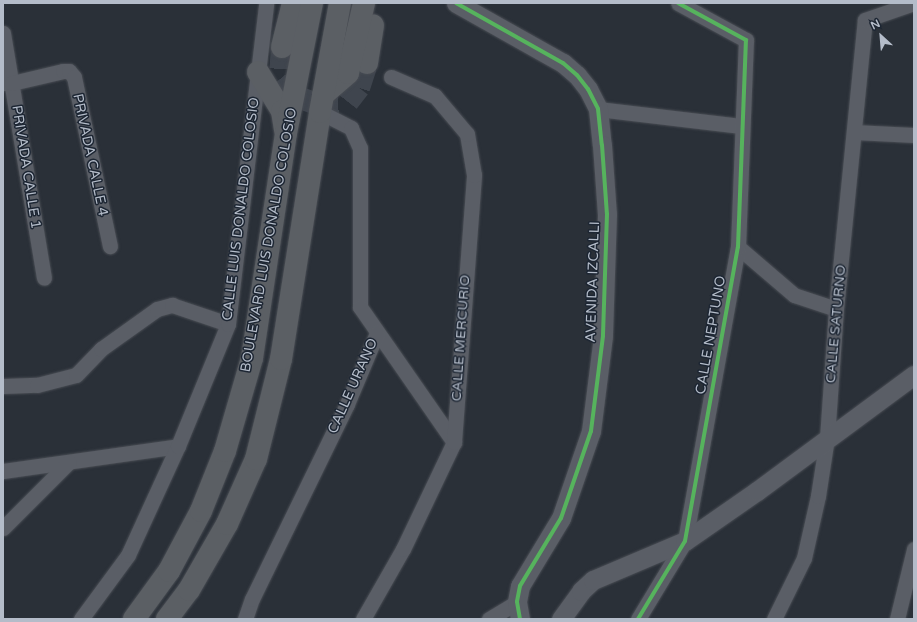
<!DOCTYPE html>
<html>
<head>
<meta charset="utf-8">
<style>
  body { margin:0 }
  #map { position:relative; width:917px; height:622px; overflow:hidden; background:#2a3038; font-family:"Varela Round",sans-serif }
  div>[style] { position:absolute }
  .trunk-tunnel>* { height:22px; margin-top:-11px; transform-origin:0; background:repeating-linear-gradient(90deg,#3f454e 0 22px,transparent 0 33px) }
  .roads { filter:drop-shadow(0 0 1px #484c53) drop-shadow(0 0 1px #484c53) }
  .minor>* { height:15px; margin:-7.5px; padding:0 7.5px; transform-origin:7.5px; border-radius:7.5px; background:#5a5e66 }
  .tertiary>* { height:19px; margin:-9.5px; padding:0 9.5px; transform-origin:9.5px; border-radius:9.5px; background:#5a5e66 }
  .trunk>* { height:22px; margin:-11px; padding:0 11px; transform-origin:11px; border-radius:11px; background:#5b5f64 }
  .cycleway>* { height:4px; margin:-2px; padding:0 2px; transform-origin:2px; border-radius:2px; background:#56b35d }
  span { translate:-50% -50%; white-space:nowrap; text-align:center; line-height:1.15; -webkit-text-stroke:3px #1d2633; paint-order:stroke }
  .street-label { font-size:14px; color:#b4bcc9 }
  .frame { position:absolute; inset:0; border:4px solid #b4bcc9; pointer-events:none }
  .north { position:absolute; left:861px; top:16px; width:40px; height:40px; -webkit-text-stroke:3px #1d2633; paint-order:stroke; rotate:334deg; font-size:11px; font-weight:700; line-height:16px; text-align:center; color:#b4bcc9 }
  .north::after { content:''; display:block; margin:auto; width:14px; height:18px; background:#b4bcc9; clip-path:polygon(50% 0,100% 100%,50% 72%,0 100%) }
</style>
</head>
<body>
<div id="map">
  <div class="trunk-tunnel">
    <div style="left:282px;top:47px;width:32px;rotate:94deg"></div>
    <div style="left:280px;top:79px;width:21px;rotate:51deg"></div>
    <div style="left:293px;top:95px;width:25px;rotate:21deg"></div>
    <div style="left:316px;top:104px;width:32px;rotate:-4deg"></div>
    <div style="left:348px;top:102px;width:18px;rotate:-52deg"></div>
    <div style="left:359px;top:88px;width:26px;rotate:-72deg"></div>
  </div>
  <div class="roads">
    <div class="minor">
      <div style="left:3px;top:33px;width:248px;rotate:80.5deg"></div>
      <div style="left:3px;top:83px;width:9px"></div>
      <div style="left:12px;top:83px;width:52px;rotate:-13.2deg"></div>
      <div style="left:63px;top:71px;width:6px"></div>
      <div style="left:69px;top:71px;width:8px;rotate:50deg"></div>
      <div style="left:74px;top:77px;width:173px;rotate:78deg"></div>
      <div style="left:598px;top:109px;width:144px;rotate:6.8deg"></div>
      <div style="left:320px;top:112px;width:35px;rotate:27deg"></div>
      <div style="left:351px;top:128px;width:22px;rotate:66deg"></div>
      <div style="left:360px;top:148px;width:159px;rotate:90deg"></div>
      <div style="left:360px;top:307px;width:165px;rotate:55.2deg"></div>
      <div style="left:854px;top:132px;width:60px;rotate:2.9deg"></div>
      <div style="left:738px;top:247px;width:74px;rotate:40.6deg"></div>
      <div style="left:794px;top:295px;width:44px;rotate:18.4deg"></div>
      <div style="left:3px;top:386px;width:34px;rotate:-2deg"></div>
      <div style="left:37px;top:385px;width:40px;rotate:-14.4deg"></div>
      <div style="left:76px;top:375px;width:36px;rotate:-46deg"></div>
      <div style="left:101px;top:349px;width:69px;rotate:-35.5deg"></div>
      <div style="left:157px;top:309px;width:16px;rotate:-15deg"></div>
      <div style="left:172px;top:305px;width:59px;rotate:18.7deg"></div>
      <div style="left:3px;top:471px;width:177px;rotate:-8.1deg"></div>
      <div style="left:3px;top:528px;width:93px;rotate:-45deg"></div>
      <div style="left:81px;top:619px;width:79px;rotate:-53.7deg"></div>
      <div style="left:128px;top:555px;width:120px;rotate:-65.4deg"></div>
      <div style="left:178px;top:446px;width:132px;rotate:-67.7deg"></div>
      <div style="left:228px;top:324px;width:323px;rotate:-83.2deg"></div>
      <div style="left:245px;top:619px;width:21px;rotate:-71deg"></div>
      <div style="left:252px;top:599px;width:217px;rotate:-64deg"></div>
      <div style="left:347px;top:404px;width:77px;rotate:-67.1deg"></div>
      <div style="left:363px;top:619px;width:81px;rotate:-60.3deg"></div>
      <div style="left:403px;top:549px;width:119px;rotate:-64.5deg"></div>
      <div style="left:454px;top:442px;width:268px;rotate:-85.7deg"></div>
      <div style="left:474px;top:175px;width:42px;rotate:-99.7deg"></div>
      <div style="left:467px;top:134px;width:50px;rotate:-130.1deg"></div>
      <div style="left:435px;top:96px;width:48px;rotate:-156.6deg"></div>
      <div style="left:489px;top:619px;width:33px;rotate:-31deg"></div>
      <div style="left:638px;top:619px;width:91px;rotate:-58.9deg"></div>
      <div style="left:685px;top:541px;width:299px;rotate:-79.8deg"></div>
      <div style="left:738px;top:247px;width:207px;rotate:-87.8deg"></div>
      <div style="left:746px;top:40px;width:77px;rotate:-151.4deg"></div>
      <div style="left:774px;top:619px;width:68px;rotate:-63.8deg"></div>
      <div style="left:804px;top:558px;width:64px;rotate:-77.3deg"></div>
      <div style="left:818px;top:496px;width:59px;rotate:-81.2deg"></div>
      <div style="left:827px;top:438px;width:129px;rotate:-86deg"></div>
      <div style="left:836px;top:309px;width:290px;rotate:-84.3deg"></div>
      <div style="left:865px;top:20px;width:52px;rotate:-19.1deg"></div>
      <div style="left:897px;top:619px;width:72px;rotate:-76.3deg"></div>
    </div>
    <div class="tertiary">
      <div style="left:456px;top:3px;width:123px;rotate:29.3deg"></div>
      <div style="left:563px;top:63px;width:18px;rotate:41deg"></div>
      <div style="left:577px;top:75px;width:18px;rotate:52deg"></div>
      <div style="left:588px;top:89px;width:22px;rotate:63deg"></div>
      <div style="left:598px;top:109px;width:36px;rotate:84deg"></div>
      <div style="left:602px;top:145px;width:69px;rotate:85.9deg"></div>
      <div style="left:607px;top:214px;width:122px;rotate:91.9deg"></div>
      <div style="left:603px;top:336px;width:96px;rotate:97.2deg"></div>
      <div style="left:591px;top:431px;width:92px;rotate:109deg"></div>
      <div style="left:561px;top:518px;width:79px;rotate:121.1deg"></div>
      <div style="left:520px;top:586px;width:16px;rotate:101deg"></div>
      <div style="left:517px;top:602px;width:17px;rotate:80deg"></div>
      <div style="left:561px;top:619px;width:34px;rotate:-54deg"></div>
      <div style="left:581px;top:591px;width:16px;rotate:-43deg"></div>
      <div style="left:593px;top:580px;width:100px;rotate:-23deg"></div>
      <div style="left:685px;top:541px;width:88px;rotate:-34.8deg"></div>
      <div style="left:757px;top:491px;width:195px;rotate:-36.5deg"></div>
    </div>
    <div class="trunk">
      <div style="left:282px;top:47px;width:45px;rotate:-76deg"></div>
      <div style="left:367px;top:63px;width:38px;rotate:-81deg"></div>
      <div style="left:258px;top:72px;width:46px;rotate:58.4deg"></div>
      <div style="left:282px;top:111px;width:19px;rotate:81deg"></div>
      <div style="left:323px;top:95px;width:33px;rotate:-41deg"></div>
      <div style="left:348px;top:73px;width:72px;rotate:-77.1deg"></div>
      <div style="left:134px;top:619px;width:59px;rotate:-53.9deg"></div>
      <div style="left:169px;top:571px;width:68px;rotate:-61.9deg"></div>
      <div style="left:201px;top:511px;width:65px;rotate:-68.2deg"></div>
      <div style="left:225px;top:451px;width:97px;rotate:-73.8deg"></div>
      <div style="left:252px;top:358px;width:228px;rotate:-81.4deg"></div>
      <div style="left:286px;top:133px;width:133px;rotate:-78.7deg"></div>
      <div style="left:167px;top:619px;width:36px;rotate:-53deg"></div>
      <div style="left:189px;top:590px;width:76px;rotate:-60.1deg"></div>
      <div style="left:227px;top:524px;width:71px;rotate:-66deg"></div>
      <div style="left:256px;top:459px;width:103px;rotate:-76deg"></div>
      <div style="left:281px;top:359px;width:250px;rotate:-81deg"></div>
      <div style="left:320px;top:112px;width:111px;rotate:-79.6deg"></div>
    </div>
  </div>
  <div class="cycleway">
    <div style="left:456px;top:3px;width:123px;rotate:29.3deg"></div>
    <div style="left:563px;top:63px;width:18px;rotate:41deg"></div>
    <div style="left:577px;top:75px;width:18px;rotate:52deg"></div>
    <div style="left:588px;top:89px;width:22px;rotate:63deg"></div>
    <div style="left:598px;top:109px;width:36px;rotate:84deg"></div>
    <div style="left:602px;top:145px;width:69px;rotate:85.9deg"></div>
    <div style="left:607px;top:214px;width:122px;rotate:91.9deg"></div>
    <div style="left:603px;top:336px;width:96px;rotate:97.2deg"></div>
    <div style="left:591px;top:431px;width:92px;rotate:109deg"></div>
    <div style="left:561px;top:518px;width:79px;rotate:121.1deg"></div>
    <div style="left:520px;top:586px;width:16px;rotate:101deg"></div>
    <div style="left:517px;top:602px;width:17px;rotate:80deg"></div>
    <div style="left:638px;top:619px;width:91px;rotate:-58.9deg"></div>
    <div style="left:685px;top:541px;width:299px;rotate:-79.8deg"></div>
    <div style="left:738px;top:247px;width:207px;rotate:-87.8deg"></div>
    <div style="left:746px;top:40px;width:77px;rotate:-151.4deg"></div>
  </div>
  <div class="street-label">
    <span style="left:90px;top:155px;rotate:78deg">PRIVADA CALLE 4</span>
    <span style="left:26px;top:167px;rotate:81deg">PRIVADA CALLE 1</span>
    <span style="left:241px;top:209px;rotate:-83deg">CALLE LUIS DONALDO COLOSIO</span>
    <span style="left:269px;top:240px;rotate:-80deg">BOULEVARD LUIS DONALDO COLOSIO</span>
    <span style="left:593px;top:282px;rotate:-88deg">AVENIDA IZCALLI</span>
    <span style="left:836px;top:324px;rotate:-85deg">CALLE SATURNO</span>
    <span style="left:711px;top:335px;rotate:-80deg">CALLE NEPTUNO</span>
    <span style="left:461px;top:338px;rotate:-86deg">CALLE MERCURIO</span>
    <span style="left:353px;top:386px;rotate:-66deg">CALLE URANO</span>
  </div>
  <div class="frame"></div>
  <div class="north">N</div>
</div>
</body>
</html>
